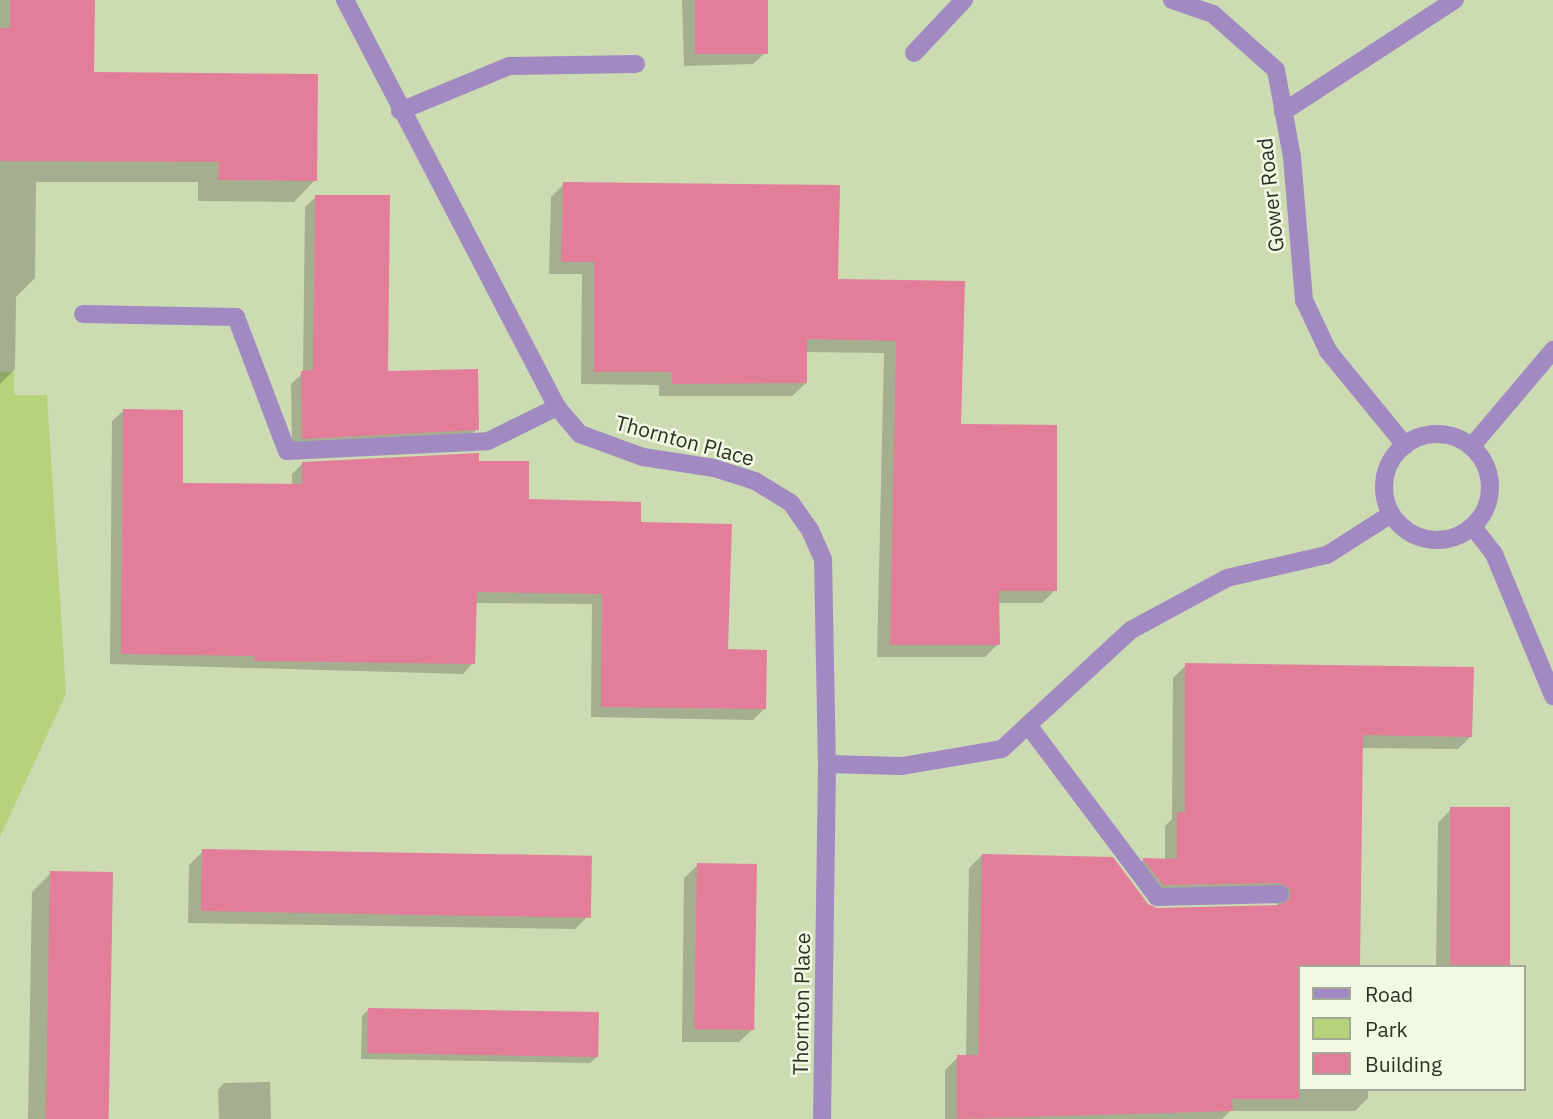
<!DOCTYPE html>
<html>
<head>
<meta charset="utf-8">
<style>
  body { margin:0 }
  #map { position:relative; width:1553px; height:1119px; overflow:hidden; background:#cddbb3; font-family:"IBM Plex Sans",sans-serif }
  div>[style] { position:absolute }
  .green>* { inset:0; background:#b6d27b }
  .shadow>* { inset:0; background:#0003 }
  .building>* { inset:0; background:#e37e9a; transform-origin:0 0 }
  .service>* { height:18px; margin:-9px; padding:0 9px; transform-origin:9px; border-radius:9px; background:#a18ac1 }
  .minor>* { height:18px; margin:-9px; padding:0 9px; transform-origin:9px; border-radius:9px; background:#a18ac1 }
  .minor>.ring { margin:-9px; padding:0; box-sizing:content-box; background:none; border:18px solid #a18ac1; border-radius:50% }
  span { translate:-50% -50%; white-space:nowrap; text-align:center; line-height:1.15; -webkit-text-stroke:5px #f1f9e4; paint-order:stroke }
  .street-label { font-size:21px; color:#2d3222 }
  .legend { position:absolute; left:1298px; top:965px; width:228px; height:126px; box-sizing:border-box; background:#f1f9e4; border:2px solid #a3a996; margin:0; padding:9px 12px; list-style:none; font-size:21px; color:#2d3222 }
  .legend li { display:flex; align-items:center; gap:14px; height:35px }
  .legend b { width:35px; border:2px solid #a3a996 }
</style>
</head>
<body>
<div id="map">
  <div class="green">
    <div style="clip-path:polygon(0 372px,14px 372px,14px 395px,47px 395px,66px 694px,0 837px)"></div>
  </div>
  <div class="shadow">
    <div style="clip-path:polygon(0 0,93px 0,92px 74px,315px 180px,294px 202px,198px 201px,198px 182px,36px 182px,35px 278px,16px 297px,15px 369px,0 384px)"></div>
    <div style="clip-path:polygon(682px 0,766px 0,767px 51px,753px 64px,684px 66px)"></div>
    <div style="clip-path:polygon(564px 184px,836px 281px,963px 283px,960px 426px,1055px 590px,1042px 603px,998px 603px,998px 644px,985px 657px,877px 657px,884px 353px,805px 352px,806px 383px,792px 396px,659px 396px,659px 385px,581px 384px,582px 274px,549px 274px,551px 197px)"></div>
    <div style="clip-path:polygon(316px 197px,387px 372px,477px 429px,466px 440px,292px 449px,291px 384px,303px 373px,305px 207px)"></div>
    <div style="clip-path:polygon(123px 411px,181px 485px,292px 486px,292px 474px,303px 463px,477px 462px,527px 501px,639px 523px,764px 709px,753px 720px,591px 717px,592px 604px,475px 603px,473px 663px,463px 674px,110px 664px,112px 421px)"></div>
    <div style="clip-path:polygon(1186px 665px,1471px 736px,1458px 749px,1361px 748px,1299px 967px,1299px 1089px,1368px 1089px,1368px 1098px,1355px 1111px,1230px 1111px,1222px 1119px,945px 1119px,945px 1070px,958px 1057px,966px 1057px,969px 868px,982px 855px,1156px 910px,1279px 906px,1267px 895px,1149px 898px,1130px 872px,1143px 860px,1165px 860px,1165px 826px,1172px 819px,1173px 678px)"></div>
    <div style="clip-path:polygon(1451px 809px,1508px 967px,1436px 967px,1438px 823px)"></div>
    <div style="clip-path:polygon(203px 851px,589px 915px,575px 929px,188px 923px,189px 865px)"></div>
    <div style="clip-path:polygon(698px 865px,753px 1029px,739px 1042px,682px 1042px,684px 878px)"></div>
    <div style="clip-path:polygon(51px 873px,106px 1119px,28px 1119px,32px 892px)"></div>
    <div style="clip-path:polygon(368px 1010px,597px 1057px,590px 1063px,361px 1059px,362px 1016px)"></div>
    <div style="clip-path:polygon(270px 1082px,271px 1119px,219px 1119px,218px 1090px,224px 1083px)"></div>
  </div>
  <div class="building">
    <div style="clip-path:polygon(10px 0,95px 0,94px 72px,318px 74px,317px 181px,218px 180px,219px 162px,0 161px,0 28px,10px 28px)"></div>
    <div style="left:695px;top:0;width:73px;height:54px"></div>
    <div style="clip-path:polygon(563px 182px,840px 185px,838px 279px,965px 281px,961px 424px,1057px 425px,1057px 591px,999px 591px,1000px 645px,890px 645px,896px 341px,807px 339px,807px 383px,672px 384px,671px 372px,594px 372px,594px 262px,561px 262px)"></div>
    <div style="clip-path:polygon(315px 195px,390px 195px,388px 371px,478px 369px,479px 430px,302px 439px,301px 371px,313px 370px)"></div>
    <div style="clip-path:polygon(123px 409px,183px 410px,183px 483px,302px 484px,302px 462px,479px 453px,479px 461px,529px 461px,529px 499px,641px 502px,641px 522px,732px 524px,728px 649px,767px 650px,766px 709px,601px 707px,602px 594px,477px 592px,475px 664px,254px 661px,254px 656px,121px 654px)"></div>
    <div style="clip-path:polygon(1185px 663px,1474px 667px,1472px 737px,1363px 735px,1360px 967px,1299px 967px,1299px 1099px,1232px 1099px,1233px 1111px,957px 1119px,957px 1055px,978px 1055px,982px 854px,1113px 857px,1148px 904px,1157px 908px,1280px 905px,1290px 899px,1290px 889px,1280px 883px,1163px 885px,1142px 858px,1177px 859px,1177px 812px,1185px 812px)"></div>
    <div style="left:1450px;top:807px;width:60px;height:160px"></div>
    <div style="left:202px;top:849px;width:390px;height:62px;rotate:1deg"></div>
    <div style="left:697px;top:863px;width:60px;height:166px;rotate:1deg"></div>
    <div style="left:50px;top:871px;width:63px;height:248px;rotate:1deg"></div>
    <div style="left:368px;top:1008px;width:231px;height:45px;rotate:1deg"></div>
  </div>
  <div class="service">
    <div style="left:914px;top:53px;width:73px;rotate:-46.7deg"></div>
    <div style="left:1028px;top:725px;width:215px;rotate:53.1deg"></div>
    <div style="left:1157px;top:897px;width:123px;rotate:-1.4deg"></div>
  </div>
  <div class="minor">
    <div style="left:345px;top:0;width:459px;rotate:62.5deg"></div>
    <div style="left:557px;top:407px;width:35px;rotate:50deg"></div>
    <div style="left:580px;top:434px;width:67px;rotate:20.1deg"></div>
    <div style="left:643px;top:457px;width:72px;rotate:8.8deg"></div>
    <div style="left:714px;top:468px;width:43px;rotate:17.6deg"></div>
    <div style="left:755px;top:481px;width:42px;rotate:31.4deg"></div>
    <div style="left:791px;top:503px;width:33px;rotate:55deg"></div>
    <div style="left:810px;top:530px;width:32px;rotate:66deg"></div>
    <div style="left:823px;top:559px;width:205px;rotate:88.9deg"></div>
    <div style="left:827px;top:764px;width:355px;rotate:90.8deg"></div>
    <div style="left:1172px;top:0;width:43px;rotate:18.9deg"></div>
    <div style="left:1213px;top:14px;width:84px;rotate:41.6deg"></div>
    <div style="left:1276px;top:70px;width:88px;rotate:79.6deg"></div>
    <div style="left:1292px;top:157px;width:144px;rotate:85.2deg"></div>
    <div style="left:1304px;top:300px;width:56px;rotate:64.8deg"></div>
    <div style="left:1328px;top:351px;width:122px;rotate:50.7deg"></div>
    <div style="left:400px;top:111px;width:118px;rotate:-22.4deg"></div>
    <div style="left:509px;top:66px;width:127px;rotate:-0.9deg"></div>
    <div style="left:1283px;top:112px;width:205px;rotate:-33.1deg"></div>
    <div style="left:83px;top:314px;width:153px;rotate:1.1deg"></div>
    <div style="left:236px;top:317px;width:143px;rotate:69.2deg"></div>
    <div style="left:287px;top:451px;width:201px;rotate:-2.8deg"></div>
    <div style="left:488px;top:441px;width:77px;rotate:-26.2deg"></div>
    <div class="ring" style="left:1384px;top:434px;width:88px;height:88px"></div>
    <div style="left:1472px;top:446px;width:126px;rotate:-49.8deg"></div>
    <div style="left:1473px;top:527px;width:34px;rotate:52deg"></div>
    <div style="left:1494px;top:554px;width:154px;rotate:67.4deg"></div>
    <div style="left:827px;top:764px;width:75px;rotate:1.5deg"></div>
    <div style="left:902px;top:766px;width:101px;rotate:-9.6deg"></div>
    <div style="left:1002px;top:749px;width:176px;rotate:-42.7deg"></div>
    <div style="left:1131px;top:630px;width:109px;rotate:-28.4deg"></div>
    <div style="left:1227px;top:578px;width:103px;rotate:-13deg"></div>
    <div style="left:1327px;top:555px;width:76px;rotate:-32.6deg"></div>
  </div>
  <div class="street-label">
    <span style="left:1270px;top:195px;rotate:-96deg">Gower Road</span>
    <span style="left:685px;top:440px;rotate:15deg">Thornton Place</span>
    <span style="left:801px;top:1004px;rotate:-89deg">Thornton Place</span>
  </div>
  <ul class="legend">
  <li><b style="height:9px;background:#a18ac1"></b>Road</li>
  <li><b style="height:19px;background:#b6d27b"></b>Park</li>
  <li><b style="height:19px;background:#e37e9a"></b>Building</li>
  </ul>
</div>
</body>
</html>
